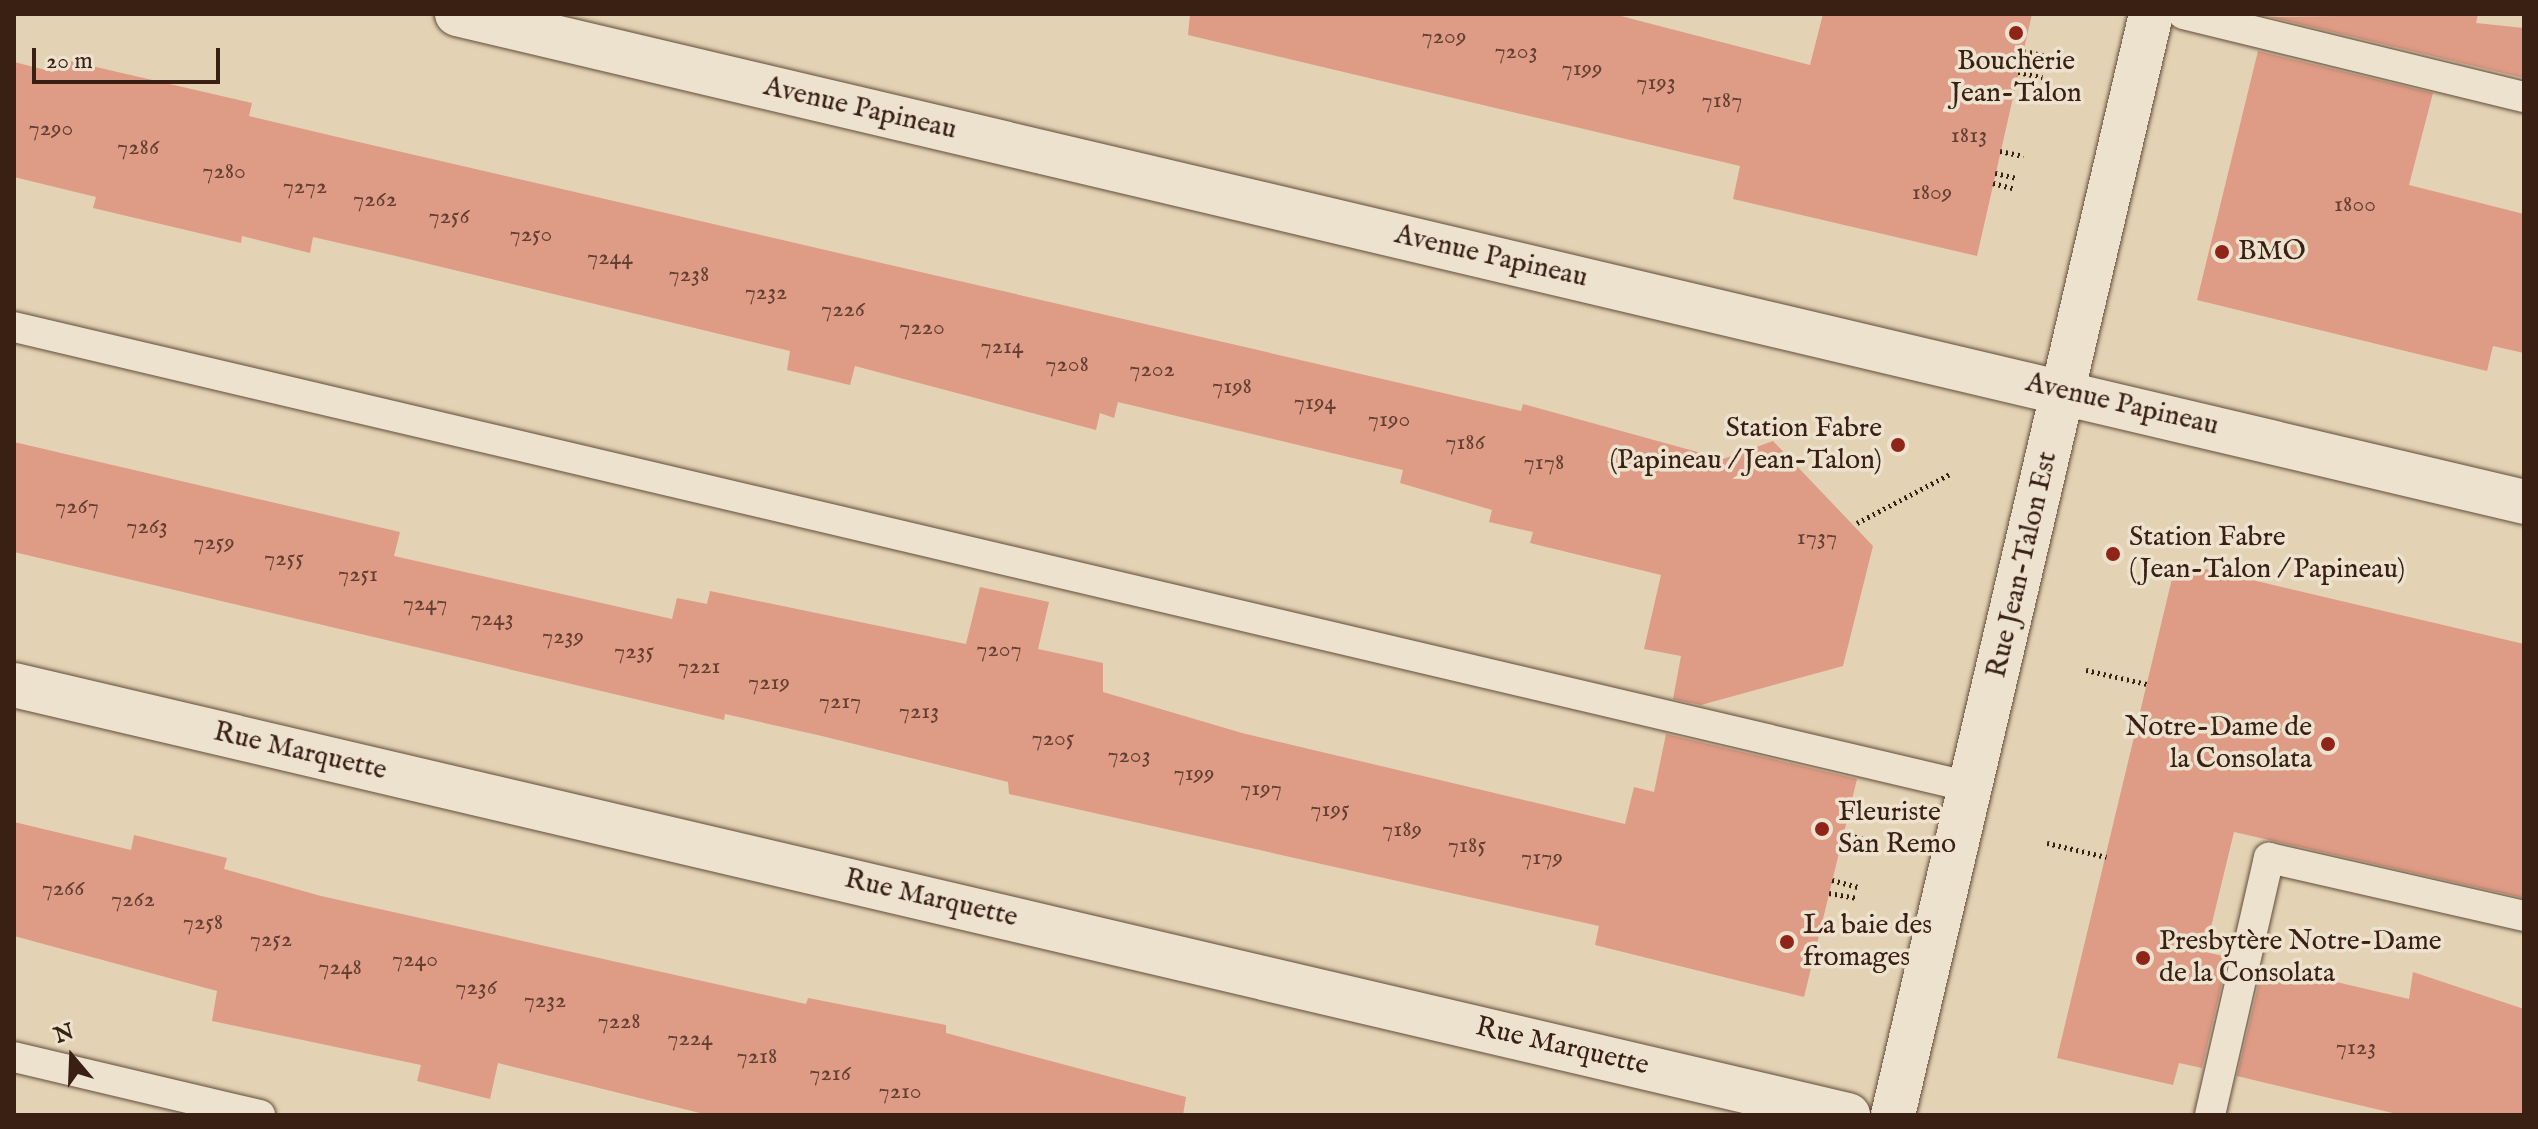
<!DOCTYPE html>
<html>
<head>
<meta charset="utf-8">
<style>
  body { margin:0 }
  #map { position:relative; width:2538px; height:1129px; overflow:hidden; background:#e3d3b4; font-family:"IM FELL English",serif }
  div>[style] { position:absolute }
  .building>* { inset:0; background:#de9b85 }
  .path>* { height:5px; margin-top:-2.5px; transform-origin:0; background:repeating-linear-gradient(90deg,#392013 0 2px,transparent 0 6px) }
  .roads { filter:drop-shadow(0 0 2px #644d3b) drop-shadow(0 0 2px #644d3b) }
  .service>* { height:30px; margin:-15px; padding:0 15px; transform-origin:15px; border-radius:15px; background:#ede2ce }
  .minor>* { height:44px; margin:-22px; padding:0 22px; transform-origin:22px; border-radius:22px; background:#ede2ce }
  .secondary>* { height:44px; margin:-22px; padding:0 22px; transform-origin:22px; border-radius:22px; background:#ede2ce }
  .dots>* { width:22px; height:22px; translate:-50% -50%; box-sizing:border-box; border:4px solid #ede2ce; border-radius:50% }
  span { translate:-50% -50%; white-space:nowrap; text-align:center; line-height:1.15; -webkit-text-stroke:7px #ede2ce; paint-order:stroke }
  .number-label { font-size:24px; color:#623f30 }
  .number-label span { -webkit-text-stroke-width:0 }
  .poi-label { font-size:28px; color:#392013 }
  .left { translate:0 -50%; text-align:left }
  .right { translate:-100% -50%; text-align:right }
  .street-label { font-size:28px; color:#392013 }
  .frame { position:absolute; inset:0; border:16px solid #392013; pointer-events:none }
  .north { position:absolute; left:32px; top:1017px; width:80px; height:80px; -webkit-text-stroke:6px #ede2ce; paint-order:stroke; rotate:341deg; font-size:22px; font-weight:700; line-height:32px; text-align:center; color:#392013 }
  .north::after { content:''; display:block; margin:auto; width:28px; height:36px; background:#392013; clip-path:polygon(50% 0,100% 100%,50% 72%,0 100%) }
  .scale { position:absolute; left:32px; top:48px; width:188px; height:36px; box-sizing:border-box; border:4px solid #392013; border-top:0; padding-left:10px; font-size:24px; line-height:28px; white-space:nowrap; color:#392013; -webkit-text-stroke:6px #ede2ce; paint-order:stroke }
</style>
</head>
<body>
<div id="map">
  <div class="building">
    <div style="clip-path:polygon(1190px 14px,1613px 14px,1810px 65px,1823px 14px,2032px 14px,1977px 256px,1733px 199px,1740px 166px,1188px 35px)"></div>
    <div style="clip-path:polygon(2478px 14px,2476px 23px,2524px 28px,2524px 78px,2270px 17px)"></div>
    <div style="clip-path:polygon(2258px 51px,2433px 93px,2409px 185px,2524px 214px,2524px 353px,2493px 346px,2487px 371px,2197px 300px)"></div>
    <div style="clip-path:polygon(57px 58px,252px 103px,249px 116px,350px 140px,1521px 411px,1523px 404px,1723px 459px,1773px 441px,1873px 546px,1843px 666px,1701px 705px,1673px 699px,1681px 656px,1644px 649px,1661px 575px,1530px 543px,1533px 532px,1489px 522px,1492px 510px,1400px 483px,1403px 470px,1118px 402px,1114px 418px,1100px 413px,1096px 430px,855px 366px,850px 385px,787px 370px,790px 351px,396px 256px,313px 237px,310px 253px,242px 236px,241px 243px,93px 208px,96px 197px,14px 177px,14px 62px,54px 72px)"></div>
    <div style="clip-path:polygon(14px 442px,400px 532px,394px 556px,672px 619px,677px 598px,707px 604px,710px 591px,966px 644px,980px 587px,1049px 602px,1038px 649px,1103px 663px,1103px 692px,1242px 733px,1625px 824px,1634px 787px,1654px 792px,1666px 734px,1857px 779px,1804px 997px,1595px 945px,1599px 926px,1009px 794px,1008px 782px,822px 736px,725px 714px,724px 720px,14px 552px)"></div>
    <div style="clip-path:polygon(2176px 562px,2524px 644px,2524px 898px,2234px 832px,2205px 952px,2228px 957px,2202px 1068px,2179px 1063px,2173px 1085px,2057px 1058px)"></div>
    <div style="clip-path:polygon(14px 822px,131px 850px,134px 835px,227px 858px,224px 869px,321px 896px,806px 1004px,808px 998px,946px 1025px,946px 1033px,1186px 1097px,1183px 1115px,708px 1115px,498px 1063px,490px 1099px,417px 1081px,421px 1065px,212px 1021px,217px 991px,14px 936px)"></div>
    <div style="clip-path:polygon(2263px 965px,2409px 999px,2413px 972px,2524px 1009px,2524px 1115px,2401px 1115px,2237px 1076px)"></div>
  </div>
  <div class="path">
    <div style="left:2024px;top:51px;width:24px;rotate:12deg"></div>
    <div style="left:2020px;top:64px;width:24px;rotate:9deg"></div>
    <div style="left:2018px;top:72px;width:25px;rotate:12deg"></div>
    <div style="left:2000px;top:151px;width:24px;rotate:12deg"></div>
    <div style="left:1995px;top:173px;width:23px;rotate:13deg"></div>
    <div style="left:1993px;top:183px;width:23px;rotate:15deg"></div>
    <div style="left:1857px;top:523px;width:105px;rotate:-27.8deg"></div>
    <div style="left:2086px;top:670px;width:63px;rotate:12.9deg"></div>
    <div style="left:1843px;top:834px;width:28px;rotate:13deg"></div>
    <div style="left:2047px;top:843px;width:61px;rotate:13.3deg"></div>
    <div style="left:1832px;top:880px;width:28px;rotate:15deg"></div>
    <div style="left:1829px;top:893px;width:27px;rotate:10deg"></div>
    <div style="left:1815px;top:951px;width:28px;rotate:13deg"></div>
  </div>
  <div class="roads">
    <div class="service">
      <div style="left:2183px;top:14px;width:351px;rotate:13.7deg"></div>
      <div style="left:14px;top:327px;width:2009px;rotate:13.23deg"></div>
      <div style="left:14px;top:1057px;width:253px;rotate:13.3deg"></div>
      <div style="left:2210px;top:1115px;width:264px;rotate:-77.1deg"></div>
      <div style="left:2269px;top:858px;width:262px;rotate:12.8deg"></div>
    </div>
    <div class="minor">
      <div style="left:14px;top:685px;width:1884px;rotate:13.2deg"></div>
    </div>
    <div class="secondary">
      <div style="left:457px;top:14px;width:2124px;rotate:13.28deg"></div>
      <div style="left:1893px;top:1115px;width:1131px;rotate:-76.81deg"></div>
    </div>
  </div>
  <div class="dots">
    <div style="left:2016px;top:33px;background:#8f2418"></div>
    <div style="left:2222px;top:252px;background:#8f2418"></div>
    <div style="left:1898px;top:445px;background:#8f2418"></div>
    <div style="left:2113px;top:554px;background:#8f2418"></div>
    <div style="left:2328px;top:744px;background:#8f2418"></div>
    <div style="left:1822px;top:829px;background:#8f2418"></div>
    <div style="left:1787px;top:942px;background:#8f2418"></div>
    <div style="left:2143px;top:958px;background:#8f2418"></div>
  </div>
  <div class="number-label">
    <span style="left:1444px;top:37px">7209</span>
    <span style="left:1516px;top:52px">7203</span>
    <span style="left:1582px;top:69px">7199</span>
    <span style="left:1656px;top:83px">7193</span>
    <span style="left:1722px;top:101px">7187</span>
    <span style="left:51px;top:129px">7290</span>
    <span style="left:1969px;top:136px">1813</span>
    <span style="left:138px;top:148px">7286</span>
    <span style="left:224px;top:172px">7280</span>
    <span style="left:305px;top:187px">7272</span>
    <span style="left:1932px;top:193px">1809</span>
    <span style="left:375px;top:200px">7262</span>
    <span style="left:2355px;top:205px">1800</span>
    <span style="left:449px;top:217px">7256</span>
    <span style="left:531px;top:235px">7250</span>
    <span style="left:610px;top:258px">7244</span>
    <span style="left:689px;top:275px">7238</span>
    <span style="left:766px;top:293px">7232</span>
    <span style="left:843px;top:310px">7226</span>
    <span style="left:922px;top:328px">7220</span>
    <span style="left:1002px;top:347px">7214</span>
    <span style="left:1067px;top:365px">7208</span>
    <span style="left:1152px;top:370px">7202</span>
    <span style="left:1232px;top:387px">7198</span>
    <span style="left:1315px;top:403px">7194</span>
    <span style="left:1389px;top:420px">7190</span>
    <span style="left:1465px;top:443px">7186</span>
    <span style="left:1544px;top:463px">7178</span>
    <span style="left:77px;top:507px">7267</span>
    <span style="left:147px;top:527px">7263</span>
    <span style="left:1817px;top:538px">1737</span>
    <span style="left:214px;top:543px">7259</span>
    <span style="left:284px;top:559px">7255</span>
    <span style="left:358px;top:575px">7251</span>
    <span style="left:425px;top:604px">7247</span>
    <span style="left:492px;top:619px">7243</span>
    <span style="left:563px;top:637px">7239</span>
    <span style="left:999px;top:650px">7207</span>
    <span style="left:634px;top:652px">7235</span>
    <span style="left:699px;top:667px">7221</span>
    <span style="left:769px;top:683px">7219</span>
    <span style="left:840px;top:702px">7217</span>
    <span style="left:919px;top:712px">7213</span>
    <span style="left:1053px;top:739px">7205</span>
    <span style="left:1129px;top:756px">7203</span>
    <span style="left:1194px;top:774px">7199</span>
    <span style="left:1261px;top:789px">7197</span>
    <span style="left:1330px;top:810px">7195</span>
    <span style="left:1402px;top:830px">7189</span>
    <span style="left:1467px;top:846px">7185</span>
    <span style="left:1542px;top:858px">7179</span>
    <span style="left:63px;top:889px">7266</span>
    <span style="left:133px;top:900px">7262</span>
    <span style="left:203px;top:923px">7258</span>
    <span style="left:271px;top:940px">7252</span>
    <span style="left:415px;top:960px">7240</span>
    <span style="left:340px;top:968px">7248</span>
    <span style="left:476px;top:988px">7236</span>
    <span style="left:545px;top:1001px">7232</span>
    <span style="left:619px;top:1022px">7228</span>
    <span style="left:690px;top:1039px">7224</span>
    <span style="left:2356px;top:1048px">7123</span>
    <span style="left:757px;top:1057px">7218</span>
    <span style="left:830px;top:1074px">7216</span>
    <span style="left:900px;top:1092px">7210</span>
  </div>
  <div class="poi-label">
    <span style="left:2016px;top:78px">Boucherie<br>Jean-Talon</span>
    <span class="left" style="left:2238px;top:252px">BMO</span>
    <span class="right" style="left:1882px;top:445px">Station Fabre<br>(Papineau / Jean-Talon)</span>
    <span class="left" style="left:2129px;top:554px">Station Fabre<br>(Jean-Talon / Papineau)</span>
    <span class="right" style="left:2312px;top:744px">Notre-Dame de<br>la Consolata</span>
    <span class="left" style="left:1838px;top:829px">Fleuriste<br>San Remo</span>
    <span class="left" style="left:1803px;top:942px">La baie des<br>fromages</span>
    <span class="left" style="left:2159px;top:958px">Presbytère Notre-Dame<br>de la Consolata</span>
  </div>
  <div class="street-label">
    <span style="left:860px;top:109px;rotate:13deg">Avenue Papineau</span>
    <span style="left:1491px;top:257px;rotate:13deg">Avenue Papineau</span>
    <span style="left:2122px;top:405px;rotate:13deg">Avenue Papineau</span>
    <span style="left:2023px;top:565px;rotate:-77deg">Rue Jean-Talon Est</span>
    <span style="left:300px;top:752px;rotate:13deg">Rue Marquette</span>
    <span style="left:931px;top:899px;rotate:13deg">Rue Marquette</span>
    <span style="left:1562px;top:1047px;rotate:13deg">Rue Marquette</span>
  </div>
  <div class="frame"></div>
  <div class="north">N</div>
  <div class="scale">20 m</div>
</div>
</body>
</html>
